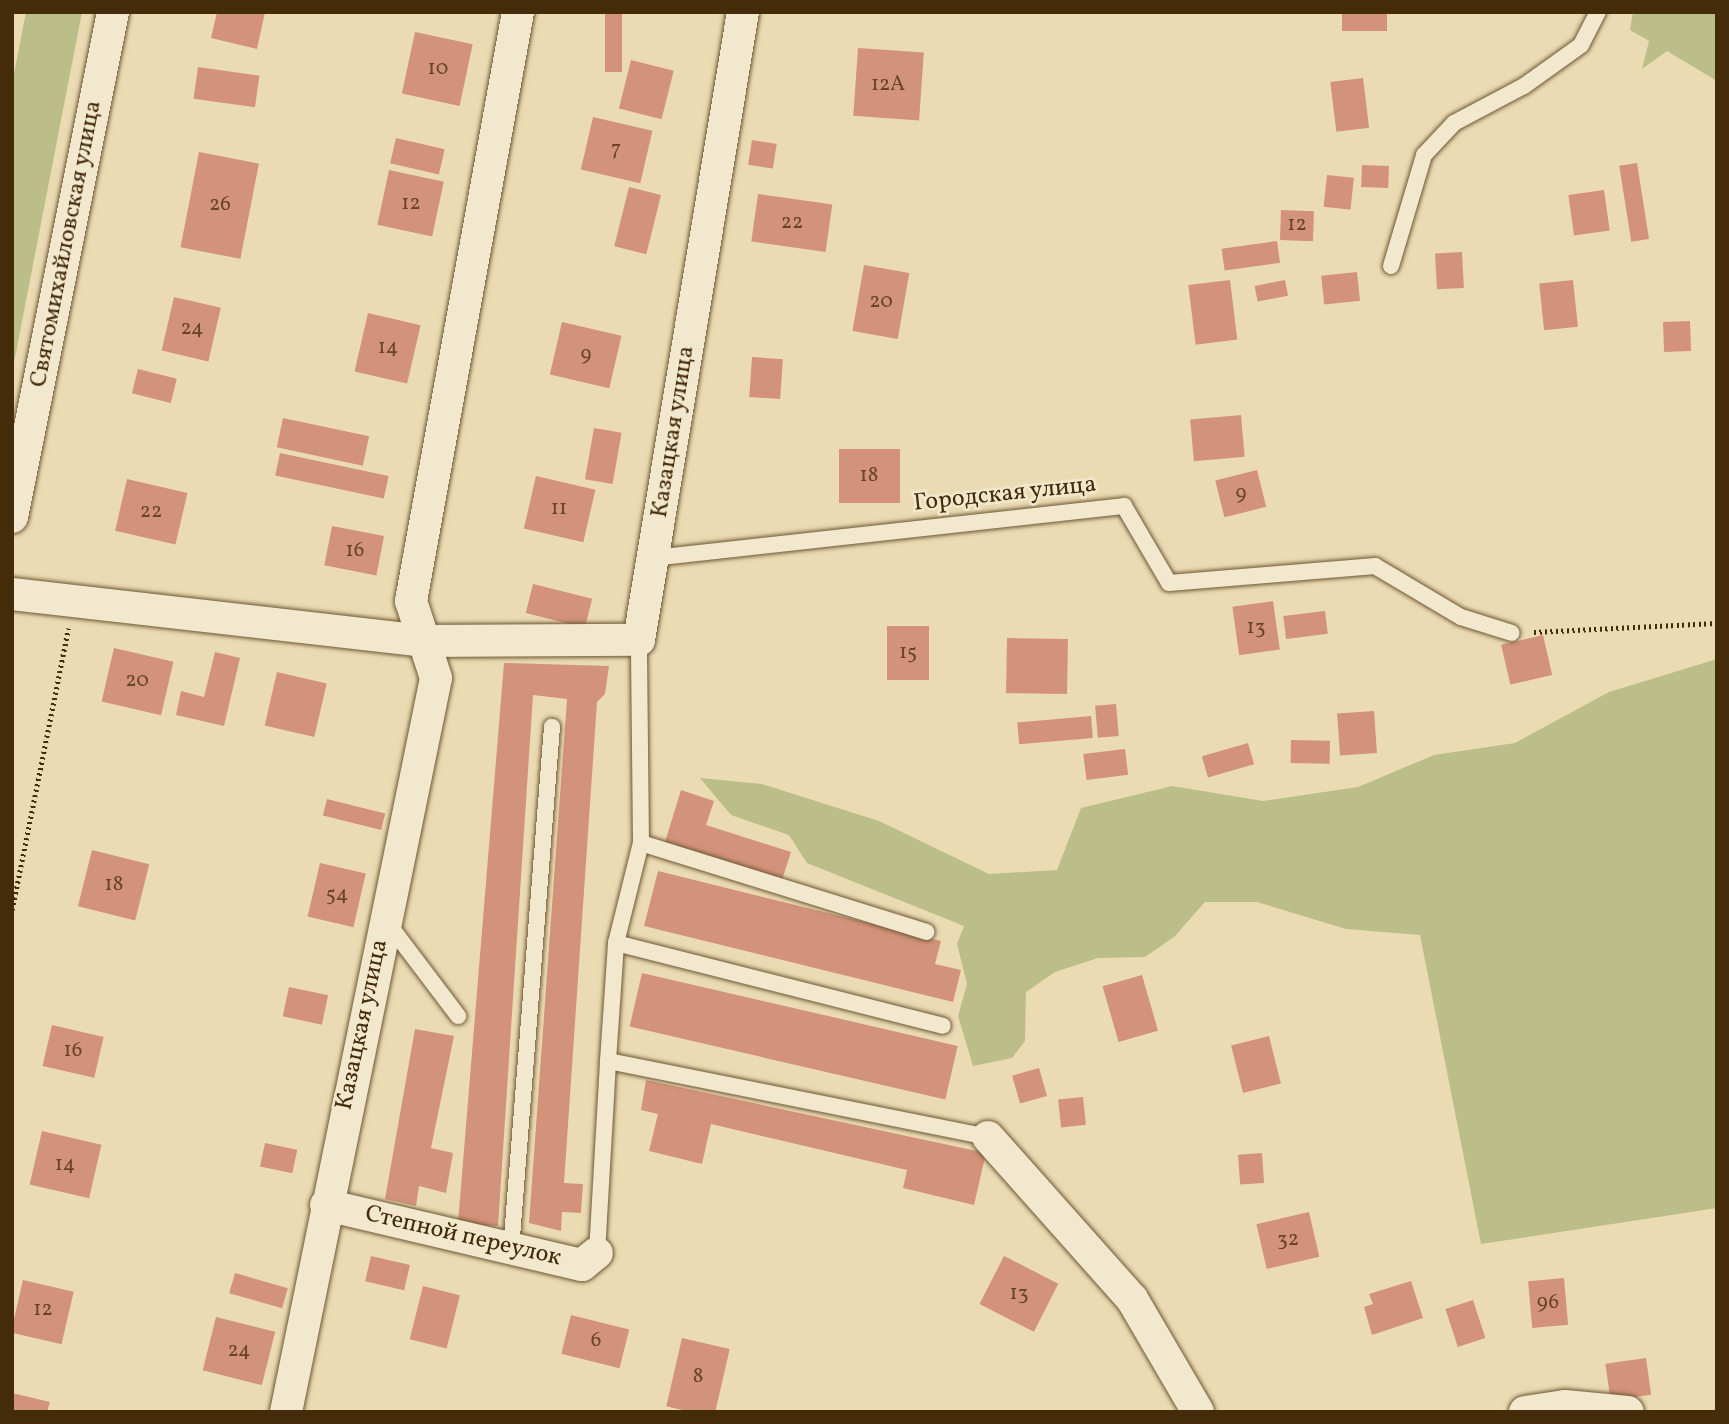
<!DOCTYPE html>
<html>
<head>
<meta charset="utf-8">
<style>
  body { margin:0 }
  #map { position:relative; width:1729px; height:1424px; overflow:hidden; background:#ebdbb3; font-family:Vollkorn,serif }
  div>[style] { position:absolute }
  .green>* { inset:0; background:#bcbe89 }
  .building>* { inset:0; background:#d3937a; transform-origin:0 0 }
  .path>* { height:4.5px; margin-top:-2.25px; transform-origin:0; background:repeating-linear-gradient(90deg,#442b0a 0 2px,transparent 0 5.5px) }
  .roads { filter:drop-shadow(0 0 2px #6e5734) drop-shadow(0 0 2px #6e5734) }
  .lane>* { height:16px; margin:-8px; padding:0 8px; transform-origin:8px; border-radius:8px; background:#f2e8ce }
  .street>* { height:32px; margin:-16px; padding:0 16px; transform-origin:16px; border-radius:16px; background:#f2e8ce }
  span { translate:-50% -50%; white-space:nowrap; text-align:center; line-height:1.15; -webkit-text-stroke:5px #f2e8ce; paint-order:stroke }
  .number-label { font-size:21px; color:#684526 }
  .number-label span { -webkit-text-stroke-width:0 }
  .street-label { font-size:24px; color:#442b0a }
  .frame { position:absolute; inset:0; border:14px solid #442b0a; pointer-events:none }
</style>
</head>
<body>
<div id="map">
  <div class="green">
    <div style="clip-path:polygon(26px 12px,82px 12px,12px 373px,12px 84px)"></div>
    <div style="clip-path:polygon(1633px 12px,1717px 12px,1717px 81px,1667px 51px,1642px 69px,1649px 41px,1630px 30px)"></div>
    <div style="clip-path:polygon(1717px 659px,1717px 1208px,1481px 1244px,1420px 935px,1346px 929px,1257px 902px,1205px 902px,1174px 937px,1145px 957px,1098px 958px,1055px 972px,1026px 992px,1025px 1041px,1012px 1058px,973px 1066px,958px 1016px,967px 984px,957px 944px,964px 926px,807px 863px,789px 835px,731px 815px,700px 778px,762px 784px,879px 821px,989px 874px,1057px 870px,1081px 808px,1172px 786px,1263px 801px,1358px 787px,1434px 755px,1515px 743px,1609px 692px)"></div>
  </div>
  <div class="building">
    <div style="clip-path:polygon(217px 12px,265px 12px,257px 49px,211px 38px)"></div>
    <div style="left:605px;top:12px;width:17px;height:60px"></div>
    <div style="left:1342px;top:12px;width:45px;height:19px"></div>
    <div style="left:415px;top:32px;width:59px;height:63px;rotate:12deg"></div>
    <div style="left:858px;top:48px;width:66px;height:68px;rotate:4deg"></div>
    <div style="left:631px;top:60px;width:44px;height:50px;rotate:14deg"></div>
    <div style="left:198px;top:67px;width:62px;height:32px;rotate:8deg"></div>
    <div style="left:1363px;top:78px;width:50px;height:33px;rotate:83deg"></div>
    <div style="left:593px;top:117px;width:61px;height:54px;rotate:13deg"></div>
    <div style="left:396px;top:138px;width:50px;height:26px;rotate:13deg"></div>
    <div style="left:752px;top:140px;width:25px;height:25px;rotate:9deg"></div>
    <div style="left:199px;top:152px;width:61px;height:97px;rotate:11deg"></div>
    <div style="left:1637px;top:163px;width:77px;height:18px;rotate:81deg"></div>
    <div style="left:1362px;top:165px;width:27px;height:22px;rotate:2deg"></div>
    <div style="left:389px;top:170px;width:56px;height:56px;rotate:12deg"></div>
    <div style="left:1327px;top:175px;width:27px;height:32px;rotate:6deg"></div>
    <div style="left:629px;top:187px;width:33px;height:61px;rotate:14deg"></div>
    <div style="left:1604px;top:190px;width:41px;height:36px;rotate:82deg"></div>
    <div style="left:758px;top:194px;width:75px;height:48px;rotate:8deg"></div>
    <div style="left:1281px;top:210px;width:33px;height:30px;rotate:2deg"></div>
    <div style="left:1277px;top:241px;width:22px;height:56px;rotate:82deg"></div>
    <div style="left:1462px;top:252px;width:36px;height:27px;rotate:87deg"></div>
    <div style="left:864px;top:265px;width:46px;height:67px;rotate:10deg"></div>
    <div style="left:1357px;top:272px;width:29px;height:36px;rotate:84deg"></div>
    <div style="left:1230px;top:280px;width:60px;height:42px;rotate:83deg"></div>
    <div style="left:1285px;top:280px;width:16px;height:31px;rotate:79deg"></div>
    <div style="left:1573px;top:280px;width:47px;height:34px;rotate:84deg"></div>
    <div style="left:174px;top:297px;width:48px;height:55px;rotate:13deg"></div>
    <div style="left:368px;top:313px;width:54px;height:60px;rotate:13deg"></div>
    <div style="left:1690px;top:321px;width:30px;height:27px;rotate:88deg"></div>
    <div style="left:562px;top:322px;width:61px;height:54px;rotate:13deg"></div>
    <div style="left:752px;top:357px;width:31px;height:40px;rotate:4deg"></div>
    <div style="left:138px;top:369px;width:40px;height:25px;rotate:14deg"></div>
    <div style="left:1241px;top:415px;width:42px;height:51px;rotate:85deg"></div>
    <div style="left:283px;top:418px;width:88px;height:30px;rotate:12deg"></div>
    <div style="left:594px;top:428px;width:28px;height:52px;rotate:10deg"></div>
    <div style="left:839px;top:449px;width:61px;height:54px"></div>
    <div style="left:280px;top:453px;width:111px;height:23px;rotate:12deg"></div>
    <div style="left:1257px;top:470px;width:38px;height:43px;rotate:76deg"></div>
    <div style="left:536px;top:476px;width:61px;height:54px;rotate:13deg"></div>
    <div style="left:127px;top:479px;width:62px;height:53px;rotate:13deg"></div>
    <div style="left:332px;top:526px;width:53px;height:40px;rotate:11deg"></div>
    <div style="left:533px;top:584px;width:61px;height:30px;rotate:14deg"></div>
    <div style="left:1273px;top:601px;width:49px;height:41px;rotate:82deg"></div>
    <div style="left:1325px;top:611px;width:23px;height:42px;rotate:83deg"></div>
    <div style="left:887px;top:626px;width:42px;height:54px"></div>
    <div style="left:1543px;top:635px;width:41px;height:43px;rotate:77deg"></div>
    <div style="left:1007px;top:638px;width:61px;height:55px;rotate:1deg"></div>
    <div style="left:114px;top:648px;width:61px;height:55px;rotate:13deg"></div>
    <div style="clip-path:polygon(215px 652px,240px 658px,224px 726px,176px 715px,181px 691px,204px 697px)"></div>
    <div style="clip-path:polygon(504px 663px,609px 666px,605px 694px,597px 702px,564px 1183px,583px 1184px,581px 1213px,562px 1212px,561px 1231px,529px 1223px,567px 699px,533px 695px,498px 1226px,458px 1223px)"></div>
    <div style="left:277px;top:672px;width:51px;height:55px;rotate:13deg"></div>
    <div style="left:1116px;top:704px;width:32px;height:21px;rotate:85deg"></div>
    <div style="left:1374px;top:711px;width:42px;height:37px;rotate:86deg"></div>
    <div style="left:1091px;top:716px;width:22px;height:74px;rotate:85deg"></div>
    <div style="left:1291px;top:740px;width:39px;height:23px;rotate:1deg"></div>
    <div style="left:1248px;top:743px;width:22px;height:48px;rotate:74deg"></div>
    <div style="left:1125px;top:749px;width:26px;height:42px;rotate:83deg"></div>
    <div style="clip-path:polygon(681px 790px,714px 801px,706px 825px,791px 852px,782px 880px,665px 842px)"></div>
    <div style="left:327px;top:799px;width:60px;height:17px;rotate:14deg"></div>
    <div style="left:92px;top:850px;width:59px;height:58px;rotate:14deg"></div>
    <div style="left:320px;top:863px;width:47px;height:55px;rotate:13deg"></div>
    <div style="clip-path:polygon(658px 871px,941px 941px,935px 964px,961px 970px,953px 1002px,644px 926px)"></div>
    <div style="left:642px;top:973px;width:324px;height:55px;rotate:13deg"></div>
    <div style="left:1142px;top:975px;width:58px;height:41px;rotate:74deg"></div>
    <div style="left:289px;top:987px;width:40px;height:30px;rotate:12deg"></div>
    <div style="left:52px;top:1025px;width:53px;height:42px;rotate:13deg"></div>
    <div style="clip-path:polygon(415px 1029px,454px 1036px,431px 1148px,453px 1153px,446px 1193px,419px 1186px,416px 1206px,385px 1199px)"></div>
    <div style="left:1269px;top:1036px;width:49px;height:39px;rotate:76deg"></div>
    <div style="left:1039px;top:1068px;width:29px;height:28px;rotate:74deg"></div>
    <div style="clip-path:polygon(646px 1080px,986px 1153px,974px 1205px,903px 1188px,907px 1170px,711px 1124px,702px 1164px,649px 1151px,658px 1114px,641px 1110px)"></div>
    <div style="left:1083px;top:1097px;width:28px;height:25px;rotate:84deg"></div>
    <div style="left:42px;top:1131px;width:61px;height:55px;rotate:13deg"></div>
    <div style="left:265px;top:1143px;width:33px;height:24px;rotate:12deg"></div>
    <div style="left:1262px;top:1153px;width:30px;height:24px;rotate:86deg"></div>
    <div style="left:1309px;top:1212px;width:46px;height:54px;rotate:77deg"></div>
    <div style="left:371px;top:1256px;width:40px;height:26px;rotate:13deg"></div>
    <div style="left:1004px;top:1256px;width:61px;height:54px;rotate:27deg"></div>
    <div style="left:235px;top:1273px;width:55px;height:21px;rotate:16deg"></div>
    <div style="left:1564px;top:1278px;width:47px;height:36px;rotate:85deg"></div>
    <div style="left:23px;top:1280px;width:52px;height:54px;rotate:13deg"></div>
    <div style="clip-path:polygon(1411px 1281px,1423px 1318px,1372px 1335px,1364px 1307px,1373px 1304px,1369px 1294px)"></div>
    <div style="left:423px;top:1286px;width:38px;height:55px;rotate:14deg"></div>
    <div style="left:1473px;top:1300px;width:40px;height:29px;rotate:72deg"></div>
    <div style="left:571px;top:1315px;width:60px;height:40px;rotate:14deg"></div>
    <div style="left:216px;top:1317px;width:61px;height:55px;rotate:14deg"></div>
    <div style="left:682px;top:1338px;width:49px;height:70px;rotate:13deg"></div>
    <div style="left:1646px;top:1358px;width:37px;height:41px;rotate:82deg"></div>
    <div style="clip-path:polygon(12px 1393px,50px 1402px,47px 1412px,12px 1412px)"></div>
  </div>
  <div class="path">
    <div style="left:1534px;top:632px;width:183px;rotate:-2.8deg"></div>
    <div style="left:12px;top:910px;width:287px;rotate:-78.7deg"></div>
  </div>
  <div class="roads">
    <div class="lane">
      <div style="left:1391px;top:266px;width:116px;rotate:-73.4deg"></div>
      <div style="left:1424px;top:155px;width:44px;rotate:-46.8deg"></div>
      <div style="left:1454px;top:123px;width:79px;rotate:-27.9deg"></div>
      <div style="left:1524px;top:86px;width:70px;rotate:-35.7deg"></div>
      <div style="left:1581px;top:45px;width:37px;rotate:-63deg"></div>
      <div style="left:653px;top:558px;width:474px;rotate:-6.3deg"></div>
      <div style="left:1124px;top:506px;width:89px;rotate:59.7deg"></div>
      <div style="left:1169px;top:583px;width:207px;rotate:-4.7deg"></div>
      <div style="left:1375px;top:566px;width:100px;rotate:30.7deg"></div>
      <div style="left:1461px;top:617px;width:53px;rotate:17.4deg"></div>
      <div style="left:641px;top:843px;width:299px;rotate:17.3deg"></div>
      <div style="left:387px;top:922px;width:118px;rotate:52.9deg"></div>
      <div style="left:616px;top:943px;width:337px;rotate:14.2deg"></div>
      <div style="left:608px;top:1061px;width:118px;rotate:-86.1deg"></div>
      <div style="left:616px;top:943px;width:103px;rotate:-76deg"></div>
      <div style="left:641px;top:843px;width:203px;rotate:-90.6deg"></div>
      <div style="left:511px;top:1250px;width:525px;rotate:-85.52deg"></div>
      <div style="left:597px;top:1253px;width:192px;rotate:-86.7deg"></div>
      <div style="left:608px;top:1061px;width:388px;rotate:11.3deg"></div>
    </div>
    <div class="street">
      <div style="left:12px;top:517px;width:515px;rotate:-78.69deg"></div>
      <div style="left:12px;top:594px;width:414px;rotate:6.5deg"></div>
      <div style="left:423px;top:641px;width:216px;rotate:-0.3deg"></div>
      <div style="left:639px;top:640px;width:637px;rotate:-80.6deg"></div>
      <div style="left:988px;top:1137px;width:217px;rotate:48.4deg"></div>
      <div style="left:1132px;top:1299px;width:131px;rotate:59.7deg"></div>
      <div style="left:326px;top:1205px;width:263px;rotate:13.2deg"></div>
      <div style="left:582px;top:1265px;width:19px;rotate:-39deg"></div>
      <div style="left:286px;top:1412px;width:749px;rotate:-78.45deg"></div>
      <div style="left:436px;top:678px;width:81px;rotate:-108deg"></div>
      <div style="left:411px;top:601px;width:599px;rotate:-79.7deg"></div>
      <div style="left:1525px;top:1412px;width:40px;rotate:-8.5deg"></div>
      <div style="left:1565px;top:1406px;width:63px;rotate:5.4deg"></div>
    </div>
  </div>
  <div class="number-label">
    <span style="left:438px;top:69px">10</span>
    <span style="left:888px;top:85px">12А</span>
    <span style="left:616px;top:150px">7</span>
    <span style="left:411px;top:204px">12</span>
    <span style="left:220px;top:205px">26</span>
    <span style="left:792px;top:223px">22</span>
    <span style="left:1297px;top:225px">12</span>
    <span style="left:881px;top:302px">20</span>
    <span style="left:192px;top:329px">24</span>
    <span style="left:388px;top:348px">14</span>
    <span style="left:586px;top:355px">9</span>
    <span style="left:869px;top:476px">18</span>
    <span style="left:1241px;top:494px">9</span>
    <span style="left:559px;top:509px">11</span>
    <span style="left:151px;top:512px">22</span>
    <span style="left:355px;top:551px">16</span>
    <span style="left:1256px;top:628px">13</span>
    <span style="left:908px;top:653px">15</span>
    <span style="left:137px;top:681px">20</span>
    <span style="left:114px;top:885px">18</span>
    <span style="left:337px;top:895px">54</span>
    <span style="left:73px;top:1051px">16</span>
    <span style="left:65px;top:1165px">14</span>
    <span style="left:1288px;top:1240px">32</span>
    <span style="left:1019px;top:1294px">13</span>
    <span style="left:1548px;top:1303px">96</span>
    <span style="left:43px;top:1310px">12</span>
    <span style="left:596px;top:1341px">6</span>
    <span style="left:239px;top:1351px">24</span>
    <span style="left:698px;top:1377px">8</span>
  </div>
  <div class="street-label">
    <span style="left:67px;top:244px;rotate:-79deg">Святомихайловская улица</span>
    <span style="left:674px;top:432px;rotate:-81deg">Казацкая улица</span>
    <span style="left:1005px;top:495px;rotate:-6deg">Городская улица</span>
    <span style="left:363px;top:1025px;rotate:-78deg">Казацкая улица</span>
    <span style="left:463px;top:1237px;rotate:13deg">Степной переулок</span>
  </div>
  <div class="frame"></div>
</div>
</body>
</html>
